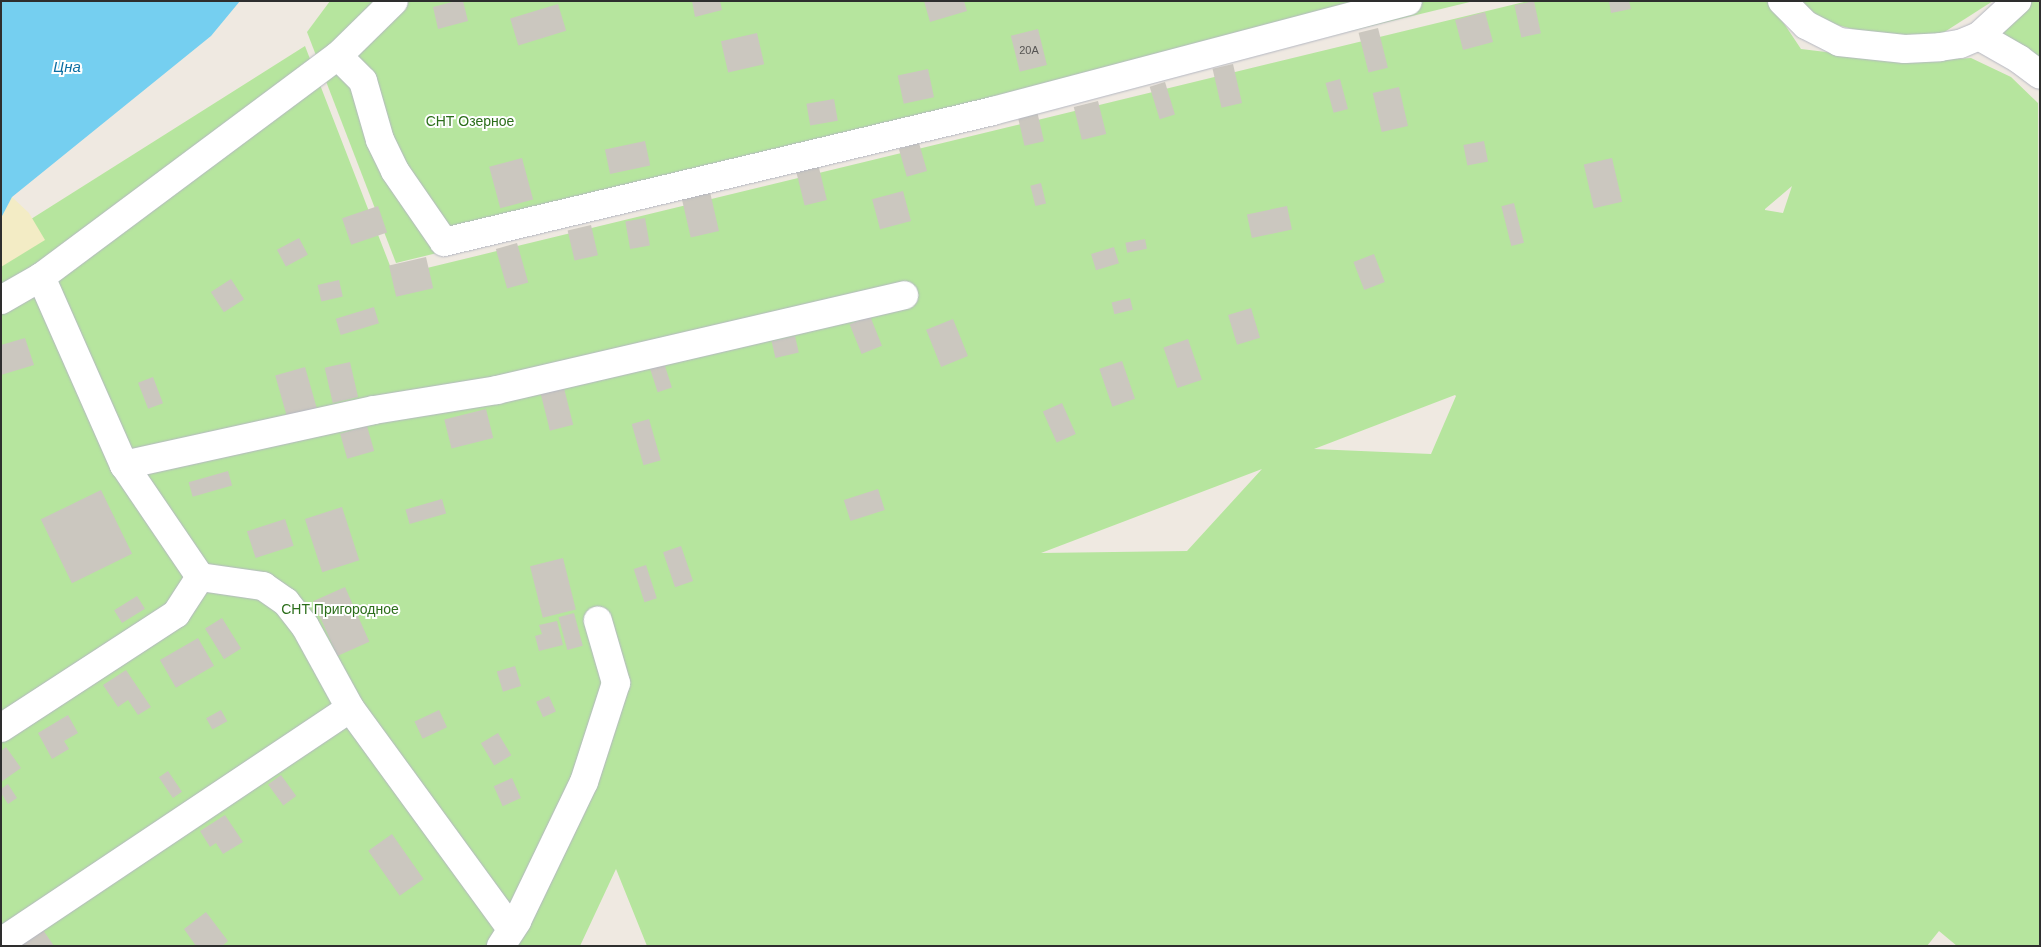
<!DOCTYPE html>
<html>
<head>
<meta charset="utf-8">
<style>
  body { margin:0 }
  #map { position:relative; width:2041px; height:947px; overflow:hidden; background:#efe9e1; font-family:Helvetica,sans-serif }
  div>[style] { position:absolute }
  .green>* { inset:0; background:#b6e59e }
  .sand>* { inset:0; background:#f3ecc5 }
  .water>* { inset:0; background:#75cff0 }
  .building>* { inset:0; background:#cbc7bf; transform-origin:0 0 }
  .roads { filter:drop-shadow(0 0 1px #b4b7c1) drop-shadow(0 0 1px #b4b7c1) }
  .minor>* { height:28px; margin:-14px; padding:0 14px; transform-origin:14px; border-radius:14px; background:#fff }
  span { translate:-50% -50%; white-space:nowrap; text-align:center; line-height:1.15; -webkit-text-stroke:4px #fff; paint-order:stroke }
  .number-label { font-size:11px; color:#555452 }
  .number-label span { -webkit-text-stroke-width:0 }
  .park-label { font-size:14px; color:#2c6e1b }
  .water-label { font-size:15px; color:#0d6fa3; font-style:italic }
  .frame { position:absolute; inset:0; border:2px solid #2e2e2e; pointer-events:none }
</style>
</head>
<body>
<div id="map">
  <div class="green">
    <div style="clip-path:polygon(330px 1px,1474px 1px,396px 263px,307px 32px)"></div>
    <div style="clip-path:polygon(evenodd,1528px 1px,1769px 1px,1801px 49px,1909px 62px,1971px 58px,2011px 77px,2038px 103px,2040px 946px,1957px 946px,1939px 931px,1927px 946px,647px 946px,616px 869px,580px 946px,1px 946px,1px 238px,305px 46px,394px 276px,1528px 1px,1792px 186px,1783px 213px,1765px 210px,1765px 209px,1792px 186px,1528px 1px,1456px 396px,1431px 454px,1314px 449px,1455px 395px,1456px 396px,1528px 1px,1262px 469px,1187px 551px,1041px 553px,1262px 469px)"></div>
    <div style="clip-path:polygon(1800px 1px,1993px 1px,1935px 38px,1876px 35px,1825px 22px)"></div>
    <div style="clip-path:polygon(2032px 1px,2040px 1px,2040px 57px,2017px 43px,1998px 38px,2018px 12px)"></div>
  </div>
  <div class="sand">
    <div style="clip-path:polygon(12px 197px,29px 213px,45px 240px,1px 267px,1px 218px)"></div>
  </div>
  <div class="water">
    <div style="clip-path:polygon(1px 1px,240px 1px,211px 36px,12px 197px,1px 218px)"></div>
  </div>
  <div class="building">
    <div style="clip-path:polygon(456px 1px,463px 1px,468px 21px,438px 29px,433px 7px)"></div>
    <div style="clip-path:polygon(692px 1px,720px 1px,722px 10px,695px 17px)"></div>
    <div style="clip-path:polygon(924px 1px,964px 1px,967px 11px,930px 22px)"></div>
    <div style="left:1534px;top:1px;width:33px;height:20px;rotate:78deg"></div>
    <div style="clip-path:polygon(1609px 1px,1629px 1px,1631px 9px,1611px 13px)"></div>
    <div style="left:558px;top:4px;width:28px;height:50px;rotate:73deg"></div>
    <div style="left:1485px;top:12px;width:31px;height:31px;rotate:75deg"></div>
    <div style="left:1378px;top:28px;width:41px;height:20px;rotate:76deg"></div>
    <div style="left:1038px;top:29px;width:37px;height:28px;rotate:76deg"></div>
    <div style="left:757px;top:33px;width:32px;height:37px;rotate:77deg"></div>
    <div style="left:1233px;top:64px;width:40px;height:21px;rotate:77deg"></div>
    <div style="left:928px;top:69px;width:29px;height:31px;rotate:78deg"></div>
    <div style="left:1340px;top:79px;width:31px;height:15px;rotate:75deg"></div>
    <div style="left:1165px;top:82px;width:34px;height:16px;rotate:73deg"></div>
    <div style="left:1399px;top:87px;width:40px;height:27px;rotate:77deg"></div>
    <div style="left:834px;top:99px;width:22px;height:28px;rotate:80deg"></div>
    <div style="left:1098px;top:101px;width:34px;height:25px;rotate:76deg"></div>
    <div style="left:1037px;top:111px;width:31px;height:20px;rotate:77deg"></div>
    <div style="left:645px;top:141px;width:25px;height:41px;rotate:78deg"></div>
    <div style="left:1484px;top:141px;width:21px;height:21px;rotate:79deg"></div>
    <div style="left:919px;top:143px;width:29px;height:21px;rotate:74deg"></div>
    <div style="left:522px;top:158px;width:43px;height:34px;rotate:75deg"></div>
    <div style="left:1612px;top:158px;width:45px;height:29px;rotate:77deg"></div>
    <div style="left:818px;top:164px;width:37px;height:23px;rotate:76deg"></div>
    <div style="left:1041px;top:183px;width:21px;height:11px;rotate:76deg"></div>
    <div style="left:903px;top:191px;width:31px;height:32px;rotate:75deg"></div>
    <div style="left:710px;top:192px;width:40px;height:29px;rotate:77deg"></div>
    <div style="left:1514px;top:203px;width:41px;height:13px;rotate:76deg"></div>
    <div style="left:378px;top:206px;width:28px;height:38px;rotate:71deg"></div>
    <div style="left:1287px;top:206px;width:24px;height:41px;rotate:78deg"></div>
    <div style="left:645px;top:218px;width:28px;height:20px;rotate:80deg"></div>
    <div style="left:591px;top:225px;width:31px;height:24px;rotate:77deg"></div>
    <div style="left:299px;top:238px;width:19px;height:25px;rotate:62deg"></div>
    <div style="left:1145px;top:239px;width:10px;height:20px;rotate:79deg"></div>
    <div style="left:517px;top:243px;width:41px;height:22px;rotate:74deg"></div>
    <div style="left:1114px;top:247px;width:17px;height:24px;rotate:73deg"></div>
    <div style="left:1374px;top:254px;width:30px;height:22px;rotate:69deg"></div>
    <div style="left:426px;top:257px;width:32px;height:38px;rotate:77deg"></div>
    <div style="left:231px;top:279px;width:24px;height:24px;rotate:57deg"></div>
    <div style="left:339px;top:280px;width:17px;height:22px;rotate:77deg"></div>
    <div style="left:1130px;top:298px;width:12px;height:19px;rotate:76deg"></div>
    <div style="left:374px;top:307px;width:17px;height:40px;rotate:73deg"></div>
    <div style="left:1251px;top:308px;width:31px;height:24px;rotate:73deg"></div>
    <div style="left:870px;top:316px;width:32px;height:22px;rotate:68deg"></div>
    <div style="left:953px;top:319px;width:40px;height:29px;rotate:68deg"></div>
    <div style="left:795px;top:336px;width:17px;height:24px;rotate:77deg"></div>
    <div style="clip-path:polygon(25px 338px,34px 365px,1px 375px,1px 345px)"></div>
    <div style="left:1188px;top:339px;width:43px;height:26px;rotate:71deg"></div>
    <div style="left:663px;top:360px;width:29px;height:15px;rotate:72deg"></div>
    <div style="left:1122px;top:361px;width:40px;height:24px;rotate:71deg"></div>
    <div style="left:350px;top:362px;width:36px;height:26px;rotate:77deg"></div>
    <div style="left:305px;top:367px;width:43px;height:31px;rotate:74deg"></div>
    <div style="left:153px;top:377px;width:28px;height:16px;rotate:69deg"></div>
    <div style="left:564px;top:388px;width:38px;height:24px;rotate:76deg"></div>
    <div style="left:1062px;top:403px;width:34px;height:21px;rotate:66deg"></div>
    <div style="left:486px;top:409px;width:30px;height:43px;rotate:76deg"></div>
    <div style="left:649px;top:419px;width:43px;height:18px;rotate:74deg"></div>
    <div style="left:367px;top:426px;width:26px;height:28px;rotate:74deg"></div>
    <div style="left:228px;top:471px;width:15px;height:41px;rotate:74deg"></div>
    <div style="left:878px;top:489px;width:22px;height:36px;rotate:72deg"></div>
    <div style="left:101px;top:490px;width:71px;height:67px;rotate:64deg"></div>
    <div style="left:442px;top:499px;width:15px;height:38px;rotate:74deg"></div>
    <div style="left:342px;top:507px;width:56px;height:39px;rotate:72deg"></div>
    <div style="left:285px;top:519px;width:28px;height:40px;rotate:72deg"></div>
    <div style="left:681px;top:546px;width:37px;height:19px;rotate:71deg"></div>
    <div style="left:563px;top:558px;width:53px;height:34px;rotate:76deg"></div>
    <div style="left:646px;top:565px;width:35px;height:13px;rotate:72deg"></div>
    <div style="left:345px;top:587px;width:60px;height:35px;rotate:66deg"></div>
    <div style="left:137px;top:596px;width:15px;height:27px;rotate:58deg"></div>
    <div style="left:574px;top:613px;width:34px;height:16px;rotate:75deg"></div>
    <div style="left:222px;top:618px;width:36px;height:20px;rotate:58deg"></div>
    <div style="clip-path:polygon(557px 621px,563px 645px,539px 651px,535px 636px,542px 634px,539px 625px)"></div>
    <div style="left:198px;top:638px;width:32px;height:44px;rotate:60deg"></div>
    <div style="left:515px;top:666px;width:21px;height:19px;rotate:73deg"></div>
    <div style="clip-path:polygon(126px 670px,151px 707px,138px 715px,128px 700px,118px 707px,103px 685px)"></div>
    <div style="left:549px;top:696px;width:17px;height:14px;rotate:66deg"></div>
    <div style="left:221px;top:710px;width:13px;height:17px;rotate:61deg"></div>
    <div style="left:439px;top:710px;width:19px;height:27px;rotate:65deg"></div>
    <div style="clip-path:polygon(68px 715px,78px 733px,64px 741px,69px 749px,52px 759px,38px 733px)"></div>
    <div style="left:498px;top:733px;width:26px;height:20px;rotate:59deg"></div>
    <div style="clip-path:polygon(6px 747px,21px 768px,1px 782px,1px 751px)"></div>
    <div style="left:168px;top:771px;width:25px;height:11px;rotate:56deg"></div>
    <div style="left:281px;top:775px;width:26px;height:16px;rotate:54deg"></div>
    <div style="left:512px;top:778px;width:22px;height:20px;rotate:66deg"></div>
    <div style="clip-path:polygon(8px 784px,17px 798px,8px 804px,1px 793px,1px 789px)"></div>
    <div style="clip-path:polygon(225px 815px,243px 842px,223px 854px,216px 843px,210px 847px,200px 831px)"></div>
    <div style="left:392px;top:834px;width:55px;height:29px;rotate:55deg"></div>
    <div style="clip-path:polygon(206px 912px,228px 941px,222px 946px,196px 946px,184px 929px)"></div>
    <div style="clip-path:polygon(41px 927px,54px 946px,17px 946px)"></div>
  </div>
  <div class="roads">
    <div class="minor">
      <div style="left:1782px;top:1px;width:34px;rotate:45deg"></div>
      <div style="left:1806px;top:25px;width:37px;rotate:27deg"></div>
      <div style="left:1839px;top:42px;width:66px;rotate:6.1deg"></div>
      <div style="left:1905px;top:49px;width:35px;rotate:-3deg"></div>
      <div style="left:1940px;top:47px;width:20px;rotate:-9deg"></div>
      <div style="left:1960px;top:44px;width:21px;rotate:-23deg"></div>
      <div style="left:1979px;top:36px;width:46px;rotate:29.9deg"></div>
      <div style="left:2019px;top:59px;width:26px;rotate:37deg"></div>
      <div style="left:1979px;top:36px;width:52px;rotate:-42.6deg"></div>
      <div style="left:338px;top:56px;width:35px;rotate:45deg"></div>
      <div style="left:363px;top:81px;width:61px;rotate:73.9deg"></div>
      <div style="left:380px;top:140px;width:34px;rotate:64deg"></div>
      <div style="left:395px;top:171px;width:86px;rotate:55.4deg"></div>
      <div style="left:444px;top:242px;width:564px;rotate:-13.42deg"></div>
      <div style="left:993px;top:111px;width:429px;rotate:-14.8deg"></div>
      <div style="left:41px;top:277px;width:206px;rotate:66.2deg"></div>
      <div style="left:124px;top:465px;width:135px;rotate:55.8deg"></div>
      <div style="left:200px;top:577px;width:64px;rotate:8.1deg"></div>
      <div style="left:263px;top:586px;width:28px;rotate:35deg"></div>
      <div style="left:286px;top:602px;width:31px;rotate:52deg"></div>
      <div style="left:305px;top:626px;width:94px;rotate:61.2deg"></div>
      <div style="left:350px;top:708px;width:273px;rotate:53.9deg"></div>
      <div style="left:1px;top:300px;width:46px;rotate:-29.9deg"></div>
      <div style="left:41px;top:277px;width:370px;rotate:-36.7deg"></div>
      <div style="left:338px;top:56px;width:78px;rotate:-44.5deg"></div>
      <div style="left:124px;top:465px;width:256px;rotate:-12.4deg"></div>
      <div style="left:374px;top:410px;width:125px;rotate:-9.2deg"></div>
      <div style="left:497px;top:390px;width:418px;rotate:-13.1deg"></div>
      <div style="left:1px;top:728px;width:209px;rotate:-33.1deg"></div>
      <div style="left:176px;top:614px;width:44px;rotate:-57deg"></div>
      <div style="left:1px;top:942px;width:420px;rotate:-33.8deg"></div>
      <div style="left:501px;top:946px;width:30px;rotate:-57deg"></div>
      <div style="left:517px;top:921px;width:154px;rotate:-64.3deg"></div>
      <div style="left:584px;top:782px;width:104px;rotate:-72.1deg"></div>
      <div style="left:616px;top:683px;width:65px;rotate:-106.2deg"></div>
    </div>
  </div>
  <div class="number-label">
    <span style="left:1029px;top:50px">20А</span>
  </div>
  <div class="park-label">
    <span style="left:470px;top:121px">СНТ Озерное</span>
    <span style="left:340px;top:609px">СНТ Пригородное</span>
  </div>
  <div class="water-label">
    <span style="left:67px;top:67px">Цна</span>
  </div>
  <div class="frame"></div>
</div>
</body>
</html>
